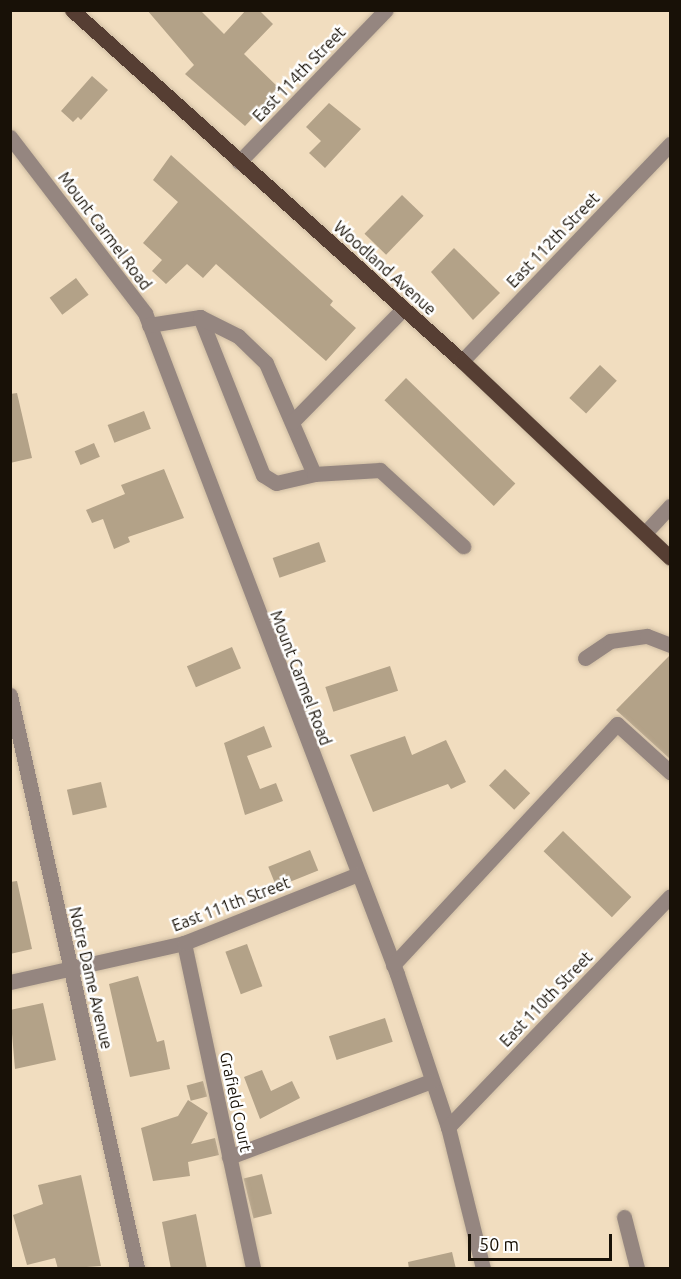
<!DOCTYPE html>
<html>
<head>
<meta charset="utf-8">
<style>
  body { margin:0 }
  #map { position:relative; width:681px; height:1279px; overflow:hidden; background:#f1ddbf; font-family:Ubuntu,sans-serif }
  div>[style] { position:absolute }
  .building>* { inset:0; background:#b3a288; transform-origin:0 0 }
  .roads { filter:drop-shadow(0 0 2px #cebca2) drop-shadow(0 0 2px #cebca2) }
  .minor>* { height:15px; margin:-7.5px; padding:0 7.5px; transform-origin:7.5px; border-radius:7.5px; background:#958680 }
  .major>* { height:15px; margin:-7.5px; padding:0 7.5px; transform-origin:7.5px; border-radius:7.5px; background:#563e33 }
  span { translate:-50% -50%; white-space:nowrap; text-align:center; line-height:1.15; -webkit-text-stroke:5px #fff; paint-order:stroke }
  .street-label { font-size:16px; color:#181107 }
  .frame { position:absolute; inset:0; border:12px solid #181107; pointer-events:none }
  .scale { position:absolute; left:468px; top:1234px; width:144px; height:27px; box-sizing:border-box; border:3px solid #181107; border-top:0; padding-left:8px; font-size:18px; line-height:21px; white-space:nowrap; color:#181107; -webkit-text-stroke:4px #fff; paint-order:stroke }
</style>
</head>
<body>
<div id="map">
  <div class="building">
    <div style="clip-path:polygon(147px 10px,200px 10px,224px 34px,246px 10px,259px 10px,273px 24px,244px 54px,280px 89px,245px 126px,185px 74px,194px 65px)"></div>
    <div style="clip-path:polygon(92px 76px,108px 90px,81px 120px,78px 117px,73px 122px,61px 111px)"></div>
    <div style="clip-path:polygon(329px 103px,361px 129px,325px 168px,309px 153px,321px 141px,306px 127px)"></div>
    <div style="clip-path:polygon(171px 155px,333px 301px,330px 305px,356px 328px,326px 361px,216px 264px,203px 278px,187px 264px,166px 284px,152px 271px,162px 260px,143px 243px,178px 202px,153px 180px)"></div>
    <div style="left:402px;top:195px;width:30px;height:54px;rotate:44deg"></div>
    <div style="clip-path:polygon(454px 248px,500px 293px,473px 320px,431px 272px)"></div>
    <div style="left:76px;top:278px;width:21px;height:33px;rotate:53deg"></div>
    <div style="left:600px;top:365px;width:23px;height:45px;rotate:43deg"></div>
    <div style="left:406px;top:378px;width:152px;height:31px;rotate:44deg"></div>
    <div style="clip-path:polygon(17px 393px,32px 458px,10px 463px,10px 394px)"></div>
    <div style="left:144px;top:411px;width:19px;height:39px;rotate:69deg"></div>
    <div style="left:94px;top:443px;width:15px;height:21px;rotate:67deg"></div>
    <div style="clip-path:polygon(164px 469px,184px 518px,128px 537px,130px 542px,114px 549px,103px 519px,92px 523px,86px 510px,125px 494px,121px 485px)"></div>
    <div style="left:319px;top:542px;width:21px;height:49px;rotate:71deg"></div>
    <div style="left:232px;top:647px;width:23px;height:49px;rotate:67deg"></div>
    <div style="clip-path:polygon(670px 655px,670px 759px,616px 710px)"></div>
    <div style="left:390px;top:666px;width:26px;height:68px;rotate:72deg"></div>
    <div style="clip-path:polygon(264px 726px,272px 747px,247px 756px,260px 789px,276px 783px,283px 801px,245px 815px,224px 743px)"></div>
    <div style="clip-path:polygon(405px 736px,412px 755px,446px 740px,466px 782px,451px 789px,448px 784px,373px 812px,350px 755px)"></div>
    <div style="left:505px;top:769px;width:35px;height:23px;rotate:44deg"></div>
    <div style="left:101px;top:782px;width:26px;height:35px;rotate:77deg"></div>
    <div style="left:563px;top:831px;width:95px;height:28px;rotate:44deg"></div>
    <div style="left:310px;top:850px;width:22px;height:45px;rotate:68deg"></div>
    <div style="clip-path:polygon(17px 881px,32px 949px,10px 954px,10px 882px)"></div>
    <div style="left:247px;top:944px;width:45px;height:23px;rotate:70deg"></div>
    <div style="clip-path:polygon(138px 976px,157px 1042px,164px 1040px,170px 1069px,130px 1077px,109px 984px)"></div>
    <div style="clip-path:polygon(43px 1003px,56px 1060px,15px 1069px,10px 1010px)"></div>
    <div style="left:385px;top:1018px;width:25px;height:59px;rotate:72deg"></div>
    <div style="clip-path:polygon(262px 1070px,271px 1091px,292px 1081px,300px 1098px,260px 1119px,244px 1077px)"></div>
    <div style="left:203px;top:1081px;width:16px;height:17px;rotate:75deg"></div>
    <div style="clip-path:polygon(188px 1100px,208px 1113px,191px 1144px,215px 1138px,219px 1155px,188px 1162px,190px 1176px,153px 1181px,141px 1128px,178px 1116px)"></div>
    <div style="left:262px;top:1174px;width:41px;height:19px;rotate:76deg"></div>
    <div style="clip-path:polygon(81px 1175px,101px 1266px,58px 1269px,55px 1258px,27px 1265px,13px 1215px,43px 1204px,38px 1185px)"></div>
    <div style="clip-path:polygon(196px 1214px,207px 1269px,171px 1269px,162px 1222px)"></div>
    <div style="clip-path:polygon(452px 1252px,456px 1269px,409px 1269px,408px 1262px)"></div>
  </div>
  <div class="roads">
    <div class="minor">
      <div style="left:10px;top:137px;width:222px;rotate:52.5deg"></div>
      <div style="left:145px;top:313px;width:707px;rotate:69.13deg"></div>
      <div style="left:397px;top:974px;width:161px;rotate:71.6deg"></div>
      <div style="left:448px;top:1127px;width:145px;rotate:76.1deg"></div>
      <div style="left:239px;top:162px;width:211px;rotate:-46deg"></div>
      <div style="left:149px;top:325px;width:52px;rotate:-8.9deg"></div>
      <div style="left:200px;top:317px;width:170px;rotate:68.3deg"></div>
      <div style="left:263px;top:475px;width:15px;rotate:32deg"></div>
      <div style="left:276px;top:483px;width:39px;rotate:-13deg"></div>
      <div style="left:314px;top:474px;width:121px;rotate:-113.4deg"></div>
      <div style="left:266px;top:363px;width:39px;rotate:-136deg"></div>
      <div style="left:238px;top:336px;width:42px;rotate:-153.4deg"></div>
      <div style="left:462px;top:361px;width:301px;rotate:-46.2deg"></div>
      <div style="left:292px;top:422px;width:158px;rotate:-45.5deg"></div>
      <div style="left:314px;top:474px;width:66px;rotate:-3.5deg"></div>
      <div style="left:380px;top:470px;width:113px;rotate:42.5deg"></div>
      <div style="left:645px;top:533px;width:37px;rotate:-47deg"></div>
      <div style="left:585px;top:658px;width:30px;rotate:-34deg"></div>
      <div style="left:610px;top:641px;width:37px;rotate:-8deg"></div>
      <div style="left:647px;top:636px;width:25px;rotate:21deg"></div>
      <div style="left:10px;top:695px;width:587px;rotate:77.5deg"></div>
      <div style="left:184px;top:943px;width:332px;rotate:78deg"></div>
      <div style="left:393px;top:965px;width:329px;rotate:-47.1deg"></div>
      <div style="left:617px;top:724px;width:72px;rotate:42.2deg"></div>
      <div style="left:10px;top:982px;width:178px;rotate:-12.6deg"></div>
      <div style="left:184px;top:943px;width:185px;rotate:-21.6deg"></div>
      <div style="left:448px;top:1127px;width:320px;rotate:-46.1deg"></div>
      <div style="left:229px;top:1157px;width:216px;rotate:-20.6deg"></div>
      <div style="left:624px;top:1217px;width:53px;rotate:75.7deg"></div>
    </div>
    <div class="major">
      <div style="left:72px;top:10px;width:525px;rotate:41.99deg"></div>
      <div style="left:462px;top:361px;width:286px;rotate:43.4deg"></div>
    </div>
  </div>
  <div class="street-label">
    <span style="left:299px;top:74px;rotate:-46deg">East 114th Street</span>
    <span style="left:105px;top:231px;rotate:53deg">Mount Carmel Road</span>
    <span style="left:553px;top:240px;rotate:-46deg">East 112th Street</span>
    <span style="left:385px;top:268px;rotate:42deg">Woodland Avenue</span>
    <span style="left:301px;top:678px;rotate:69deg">Mount Carmel Road</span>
    <span style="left:231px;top:904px;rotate:-21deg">East 111th Street</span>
    <span style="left:91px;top:978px;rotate:77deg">Notre Dame Avenue</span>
    <span style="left:546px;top:999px;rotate:-46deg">East 110th Street</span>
    <span style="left:236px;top:1102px;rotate:78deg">Grafield Court</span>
  </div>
  <div class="frame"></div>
  <div class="scale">50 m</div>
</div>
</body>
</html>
